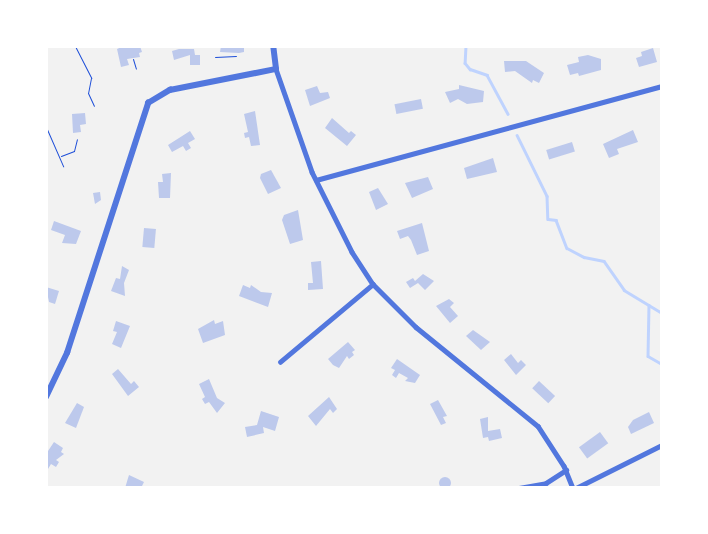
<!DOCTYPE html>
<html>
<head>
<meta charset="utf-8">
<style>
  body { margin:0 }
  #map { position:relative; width:708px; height:534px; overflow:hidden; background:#f2f2f2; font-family:Lato,sans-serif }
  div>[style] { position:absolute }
  .stream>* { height:2.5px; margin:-1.25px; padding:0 1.25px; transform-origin:1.25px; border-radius:1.25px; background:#bfd3fe }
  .building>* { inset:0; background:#bdc9ec; transform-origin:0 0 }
  .round { border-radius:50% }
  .path>* { height:1px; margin:-0.5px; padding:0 0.5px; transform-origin:0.5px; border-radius:0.5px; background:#1d4ed8 }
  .minor>* { height:4.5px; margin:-2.25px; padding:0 2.25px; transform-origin:2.25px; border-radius:2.25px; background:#5277de }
  .tertiary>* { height:5.5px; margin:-2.75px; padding:0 2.75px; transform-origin:2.75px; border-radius:2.75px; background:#5277de }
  span { translate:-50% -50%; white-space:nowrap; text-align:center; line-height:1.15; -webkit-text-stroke:4px #fff; paint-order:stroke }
  .frame { position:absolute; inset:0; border:48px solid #fff; pointer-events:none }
</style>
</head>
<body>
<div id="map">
  <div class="stream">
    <div style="left:466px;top:46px;width:17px;rotate:93deg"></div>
    <div style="left:465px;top:63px;width:8px;rotate:50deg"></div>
    <div style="left:470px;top:69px;width:18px;rotate:19deg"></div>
    <div style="left:487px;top:75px;width:44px;rotate:61.7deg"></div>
    <div style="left:517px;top:135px;width:68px;rotate:63.8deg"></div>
    <div style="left:547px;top:196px;width:23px;rotate:88deg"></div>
    <div style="left:548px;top:219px;width:8px;rotate:7deg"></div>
    <div style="left:556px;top:220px;width:30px;rotate:69deg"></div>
    <div style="left:567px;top:248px;width:19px;rotate:28deg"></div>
    <div style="left:584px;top:257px;width:20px;rotate:11deg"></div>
    <div style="left:604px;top:261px;width:35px;rotate:55deg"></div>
    <div style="left:624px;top:290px;width:44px;rotate:31.2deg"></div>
    <div style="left:649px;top:305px;width:51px;rotate:91.1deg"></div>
    <div style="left:648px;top:356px;width:16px;rotate:30deg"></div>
  </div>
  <div class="building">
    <div style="clip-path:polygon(124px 46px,140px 46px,142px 52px,139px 53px,140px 57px,127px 59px,129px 65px,121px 67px,117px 49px)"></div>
    <div style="clip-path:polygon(244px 46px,244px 52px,239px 53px,220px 52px,221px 46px)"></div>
    <div style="clip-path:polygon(653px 48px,657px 62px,639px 67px,636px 58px,642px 56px,641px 52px)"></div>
    <div style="clip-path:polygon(179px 49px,194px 49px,195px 55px,200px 55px,200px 65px,190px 65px,190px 55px,174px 60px,172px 51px)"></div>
    <div style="clip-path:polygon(588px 55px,601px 59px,601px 70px,579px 76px,578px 73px,570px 75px,567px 65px,579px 62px,578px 57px)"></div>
    <div style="clip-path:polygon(504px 61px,526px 61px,544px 73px,539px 83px,533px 80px,532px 83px,515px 71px,505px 72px)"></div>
    <div style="clip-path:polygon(459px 85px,484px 91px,483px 102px,467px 104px,458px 99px,450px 103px,445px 92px,459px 89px)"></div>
    <div style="clip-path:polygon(317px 86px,320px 93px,328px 92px,330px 98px,310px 106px,305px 90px)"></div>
    <div style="left:421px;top:99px;width:10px;height:27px;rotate:79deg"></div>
    <div style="clip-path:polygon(255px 111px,260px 145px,251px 146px,249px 137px,245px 138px,244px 133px,248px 132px,244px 114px)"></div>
    <div style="clip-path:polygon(85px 113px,86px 124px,80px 125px,81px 132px,73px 133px,72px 114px)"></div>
    <div style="clip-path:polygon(332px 118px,349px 133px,351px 131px,356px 135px,347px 146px,325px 128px)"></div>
    <div style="clip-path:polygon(633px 130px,638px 142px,617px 149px,619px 154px,609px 158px,603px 144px)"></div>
    <div style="clip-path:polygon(190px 131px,195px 139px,188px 143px,191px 148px,186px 151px,183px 146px,172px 152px,168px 145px)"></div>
    <div style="left:572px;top:142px;width:10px;height:27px;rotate:73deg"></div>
    <div style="clip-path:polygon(493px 158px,497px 172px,467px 179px,464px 168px)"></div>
    <div style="clip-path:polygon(271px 170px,281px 188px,268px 194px,260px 178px,261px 174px)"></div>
    <div style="clip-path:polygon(171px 173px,170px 198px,159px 198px,158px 182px,163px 182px,162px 174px)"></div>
    <div style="clip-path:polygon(428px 177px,433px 189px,412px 198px,405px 183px)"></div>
    <div style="clip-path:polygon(378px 188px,388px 204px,376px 210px,369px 192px)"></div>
    <div style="clip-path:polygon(100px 192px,101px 200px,95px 204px,93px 193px)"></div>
    <div style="clip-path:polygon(298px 210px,303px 240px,290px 244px,282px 220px,284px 215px)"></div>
    <div style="clip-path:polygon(54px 221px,81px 231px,76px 244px,62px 243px,65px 235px,51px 230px)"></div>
    <div style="clip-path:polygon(422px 223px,429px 251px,417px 255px,411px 240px,408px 236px,400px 239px,397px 231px)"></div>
    <div style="left:144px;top:228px;width:12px;height:19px;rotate:5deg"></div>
    <div style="clip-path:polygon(321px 261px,323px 289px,308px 290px,308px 283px,313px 283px,311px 262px)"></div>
    <div style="clip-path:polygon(122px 266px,129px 270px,124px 283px,125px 296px,111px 291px,116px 278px,120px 279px)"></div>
    <div style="clip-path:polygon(423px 274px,434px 281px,425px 290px,418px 283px,410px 288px,406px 282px,413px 278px,415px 281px)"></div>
    <div style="clip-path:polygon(243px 285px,250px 288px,251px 285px,261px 292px,272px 293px,268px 307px,239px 296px)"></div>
    <div style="clip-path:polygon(46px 287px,59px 291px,55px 304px,49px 302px)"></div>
    <div style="clip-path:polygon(449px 299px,454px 303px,450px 307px,458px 316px,450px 323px,436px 306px)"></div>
    <div style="clip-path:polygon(214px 320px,215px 324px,223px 321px,225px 335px,203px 343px,198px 329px)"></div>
    <div style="clip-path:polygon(116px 321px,130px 326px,121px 348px,112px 344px,117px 332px,113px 331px)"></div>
    <div style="clip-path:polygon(473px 330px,490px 342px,481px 350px,466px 336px)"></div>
    <div style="clip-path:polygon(348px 342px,355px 350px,352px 352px,354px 355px,349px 359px,347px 356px,339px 368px,333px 365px,328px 359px)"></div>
    <div style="clip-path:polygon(511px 354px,518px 363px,521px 360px,526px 365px,516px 375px,504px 360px)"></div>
    <div style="clip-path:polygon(397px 359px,420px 375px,415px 383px,405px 381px,408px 378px,399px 373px,396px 378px,392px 375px,395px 370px,391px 368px)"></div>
    <div style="clip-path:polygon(118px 369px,131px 384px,134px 381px,139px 387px,128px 396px,112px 374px)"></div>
    <div style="clip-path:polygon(209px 379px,217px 398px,225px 403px,217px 413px,209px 402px,205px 404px,202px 399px,205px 397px,199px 384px)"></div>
    <div style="left:539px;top:381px;width:22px;height:10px;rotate:43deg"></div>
    <div style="clip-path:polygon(329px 397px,337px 409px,333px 413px,330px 409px,316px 426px,308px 416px)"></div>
    <div style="clip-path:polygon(438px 400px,447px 416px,443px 417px,446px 423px,441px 425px,430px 404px)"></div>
    <div style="clip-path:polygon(77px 403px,84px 407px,76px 428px,65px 423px)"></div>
    <div style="clip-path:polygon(261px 411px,279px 417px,275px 431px,263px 427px,264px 433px,247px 437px,245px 427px,257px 425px)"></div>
    <div style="clip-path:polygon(649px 412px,654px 423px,631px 434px,628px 427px,633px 420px)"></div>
    <div style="clip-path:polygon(488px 417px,488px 431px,500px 429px,502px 438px,489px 441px,488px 437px,483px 438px,480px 419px)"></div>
    <div style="left:600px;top:432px;width:14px;height:26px;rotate:54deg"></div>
    <div style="clip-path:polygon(54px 442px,63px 448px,61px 452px,64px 454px,56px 460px,59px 462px,56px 467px,51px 464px,48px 469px,46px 454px)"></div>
    <div style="clip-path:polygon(129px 475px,144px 482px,141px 488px,125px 488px)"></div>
    <div class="round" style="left:439px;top:477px;width:12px;height:12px"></div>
  </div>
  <div class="path">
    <div style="left:75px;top:46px;width:36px;rotate:63deg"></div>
    <div style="left:91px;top:78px;width:15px;rotate:101deg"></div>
    <div style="left:88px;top:93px;width:14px;rotate:65deg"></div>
    <div style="left:215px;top:57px;width:21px;rotate:-3deg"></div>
    <div style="left:133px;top:59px;width:10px;rotate:73deg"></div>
    <div style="left:46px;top:127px;width:43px;rotate:66.4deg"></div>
    <div style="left:61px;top:156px;width:14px;rotate:-21deg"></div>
    <div style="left:74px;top:151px;width:12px;rotate:-76deg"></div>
  </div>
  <div class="minor">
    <div style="left:276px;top:69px;width:109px;rotate:70.7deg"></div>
    <div style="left:312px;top:172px;width:89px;rotate:63.4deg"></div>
    <div style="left:352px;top:252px;width:38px;rotate:57deg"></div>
    <div style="left:373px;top:284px;width:61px;rotate:45deg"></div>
    <div style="left:416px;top:327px;width:157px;rotate:39.1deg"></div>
    <div style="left:538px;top:426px;width:48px;rotate:57deg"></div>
    <div style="left:564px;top:466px;width:24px;rotate:68deg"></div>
    <div style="left:316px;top:180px;width:359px;rotate:-15.2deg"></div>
    <div style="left:280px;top:362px;width:121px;rotate:-40deg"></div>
    <div style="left:519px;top:488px;width:27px;rotate:-10deg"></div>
    <div style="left:546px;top:483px;width:24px;rotate:-33deg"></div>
    <div style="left:576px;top:488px;width:96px;rotate:-26.6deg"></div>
  </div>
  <div class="tertiary">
    <div style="left:46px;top:397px;width:49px;rotate:-64.5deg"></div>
    <div style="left:67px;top:353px;width:263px;rotate:-72deg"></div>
    <div style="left:148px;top:103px;width:26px;rotate:-31deg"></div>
    <div style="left:170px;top:90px;width:108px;rotate:-11.2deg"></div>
    <div style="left:276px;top:69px;width:23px;rotate:-97deg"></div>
  </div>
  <div class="frame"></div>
</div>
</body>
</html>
